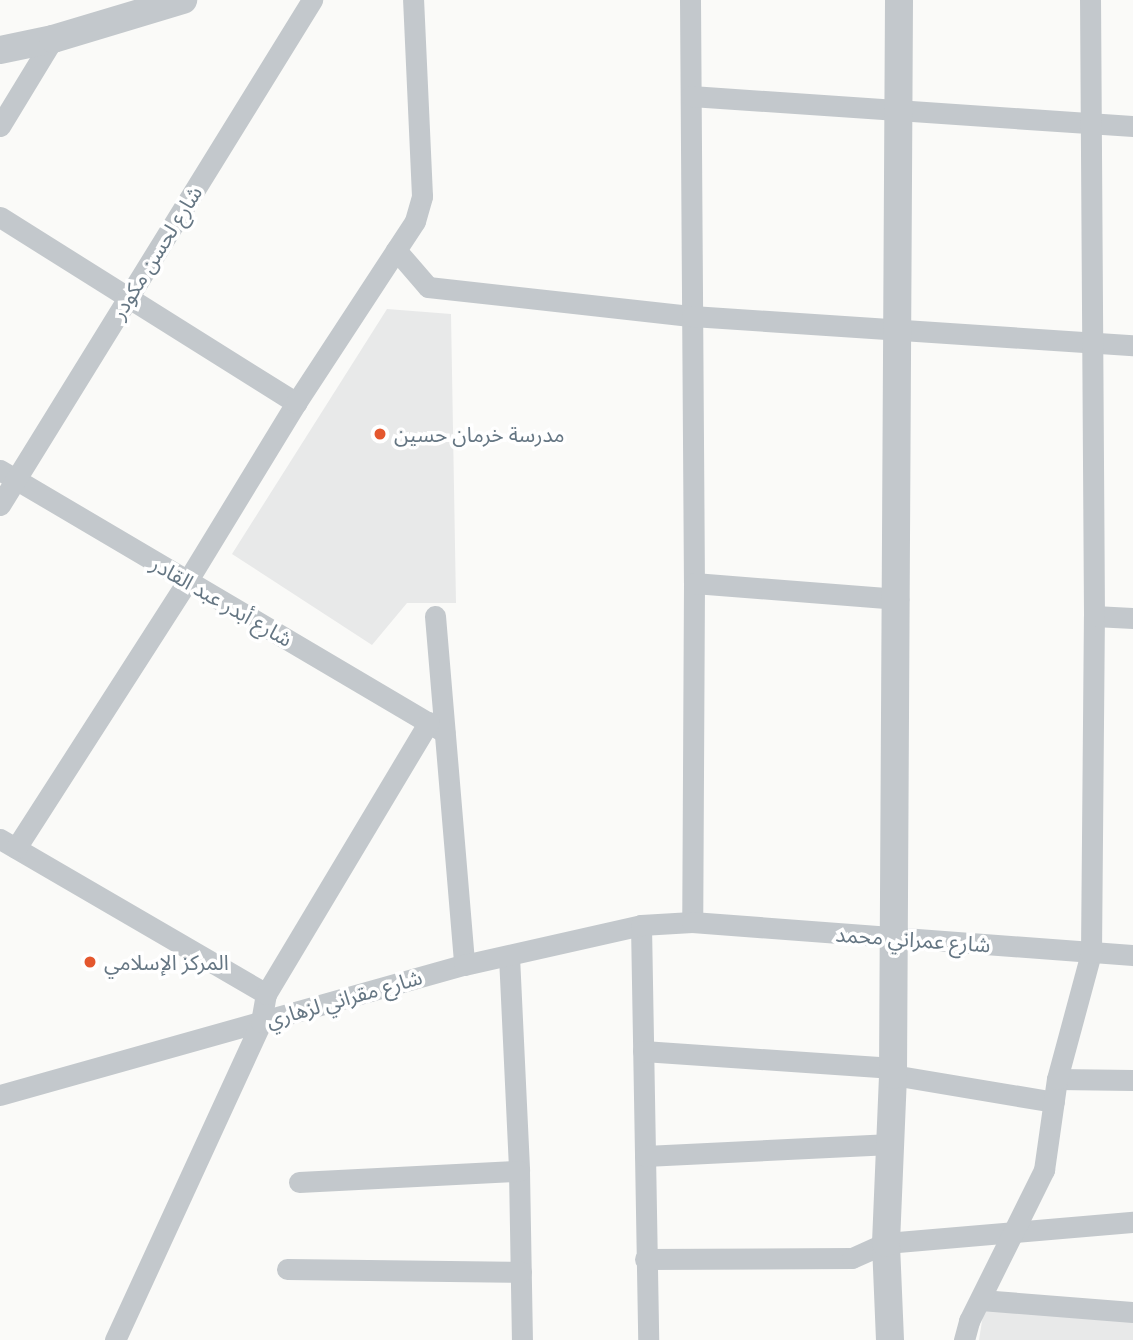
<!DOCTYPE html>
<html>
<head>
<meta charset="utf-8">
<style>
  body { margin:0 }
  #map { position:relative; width:1133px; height:1340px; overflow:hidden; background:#fafaf8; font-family:"IBM Plex Sans","Noto Sans Arabic",sans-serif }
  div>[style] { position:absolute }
  .built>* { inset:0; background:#e8e9e9 }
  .minor>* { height:21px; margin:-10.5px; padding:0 10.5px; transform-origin:10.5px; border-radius:10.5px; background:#c3c8cc }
  .tertiary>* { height:28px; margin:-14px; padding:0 14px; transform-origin:14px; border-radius:14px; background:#c3c8cc }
  .dots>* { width:19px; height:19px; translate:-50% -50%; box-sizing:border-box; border:4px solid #fff; border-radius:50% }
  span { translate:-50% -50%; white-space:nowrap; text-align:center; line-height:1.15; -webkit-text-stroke:7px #fff; paint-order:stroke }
  .street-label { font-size:21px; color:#657683 }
  .poi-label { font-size:21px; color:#657683 }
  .left { translate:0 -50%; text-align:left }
</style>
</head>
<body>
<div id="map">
  <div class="built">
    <div style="clip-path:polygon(387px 309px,451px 314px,456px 603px,407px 603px,372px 645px,232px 554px)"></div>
    <div style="clip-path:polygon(985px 1302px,1133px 1314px,1133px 1340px,979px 1340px)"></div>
  </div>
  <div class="minor">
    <div style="left:690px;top:0;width:583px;rotate:89.61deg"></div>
    <div style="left:694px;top:583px;width:339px;rotate:90.3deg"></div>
    <div style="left:691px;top:96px;width:443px;rotate:3.9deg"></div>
    <div style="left:0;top:126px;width:102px;rotate:-58.7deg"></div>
    <div style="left:0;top:217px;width:350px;rotate:32.1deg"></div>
    <div style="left:396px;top:250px;width:49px;rotate:49.1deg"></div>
    <div style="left:428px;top:287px;width:266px;rotate:6.3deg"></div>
    <div style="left:692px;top:316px;width:442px;rotate:3.8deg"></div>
    <div style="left:0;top:470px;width:516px;rotate:30.54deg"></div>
    <div style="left:0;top:505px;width:594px;rotate:-58.29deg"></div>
    <div style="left:694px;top:583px;width:205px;rotate:4.5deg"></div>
    <div style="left:435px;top:616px;width:350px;rotate:85.2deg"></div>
    <div style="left:1094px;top:616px;width:39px;rotate:3deg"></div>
    <div style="left:0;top:839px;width:308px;rotate:30.2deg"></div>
    <div style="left:16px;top:848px;width:318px;rotate:-57.3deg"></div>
    <div style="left:188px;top:580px;width:207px;rotate:-58.6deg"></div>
    <div style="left:296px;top:403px;width:217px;rotate:-56.8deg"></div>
    <div style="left:415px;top:221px;width:26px;rotate:-74deg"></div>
    <div style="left:422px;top:196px;width:196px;rotate:-92.6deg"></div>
    <div style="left:641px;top:925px;width:415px;rotate:89deg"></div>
    <div style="left:509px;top:956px;width:215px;rotate:87.3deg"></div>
    <div style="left:519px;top:1171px;width:169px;rotate:89deg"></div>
    <div style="left:643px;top:1051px;width:251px;rotate:3.9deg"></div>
    <div style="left:893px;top:1075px;width:163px;rotate:9.5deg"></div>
    <div style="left:1057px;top:1079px;width:76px;rotate:0.8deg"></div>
    <div style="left:0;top:1095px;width:482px;rotate:-15.7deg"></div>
    <div style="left:464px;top:965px;width:181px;rotate:-12.7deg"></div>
    <div style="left:641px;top:925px;width:51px;rotate:-3.4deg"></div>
    <div style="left:692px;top:922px;width:442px;rotate:4.3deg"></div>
    <div style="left:645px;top:1156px;width:246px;rotate:-2.8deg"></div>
    <div style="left:299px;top:1182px;width:220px;rotate:-2.9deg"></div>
    <div style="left:645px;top:1259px;width:207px;rotate:-0.3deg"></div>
    <div style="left:852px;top:1258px;width:37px;rotate:-24deg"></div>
    <div style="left:886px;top:1243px;width:248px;rotate:-4.9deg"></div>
    <div style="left:287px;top:1269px;width:234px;rotate:0.7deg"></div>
    <div style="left:981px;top:1300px;width:152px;rotate:4.5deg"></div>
    <div style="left:115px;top:1340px;width:350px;rotate:-65.3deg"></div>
    <div style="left:261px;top:1022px;width:28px;rotate:-80deg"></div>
    <div style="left:266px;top:994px;width:317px;rotate:-59.1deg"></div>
    <div style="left:964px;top:1340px;width:20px;rotate:-75deg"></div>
    <div style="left:969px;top:1321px;width:169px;rotate:-63.6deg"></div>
    <div style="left:1044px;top:1170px;width:92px;rotate:-81.9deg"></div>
    <div style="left:1057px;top:1079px;width:131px;rotate:-74.9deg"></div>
    <div style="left:1091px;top:953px;width:337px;rotate:-89.5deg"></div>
    <div style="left:1094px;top:616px;width:616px;rotate:-90.37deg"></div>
  </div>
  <div class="tertiary">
    <div style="left:0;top:50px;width:54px;rotate:-11.7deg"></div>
    <div style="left:53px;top:39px;width:136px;rotate:-16.7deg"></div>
    <div style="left:890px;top:1340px;width:97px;rotate:-92.4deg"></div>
    <div style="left:886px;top:1243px;width:168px;rotate:-87.6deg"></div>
    <div style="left:893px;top:1075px;width:1075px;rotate:-89.68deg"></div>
  </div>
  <div class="dots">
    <div style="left:380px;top:434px;background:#e4572e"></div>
    <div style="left:90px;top:962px;background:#e4572e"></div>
  </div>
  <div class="street-label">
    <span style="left:156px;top:252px;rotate:-58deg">شارع لحسن مكودر</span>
    <span style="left:222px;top:601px;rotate:30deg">شارع أبدر عبد القادر</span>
    <span style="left:913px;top:939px;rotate:4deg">شارع عمراني محمد</span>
    <span style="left:344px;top:998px;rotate:-16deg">شارع مقراني لزهاري</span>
  </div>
  <div class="poi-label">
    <span class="left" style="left:394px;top:434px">مدرسة خرمان حسين</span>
    <span class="left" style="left:104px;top:962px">المركز الإسلامي</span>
  </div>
</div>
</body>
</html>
